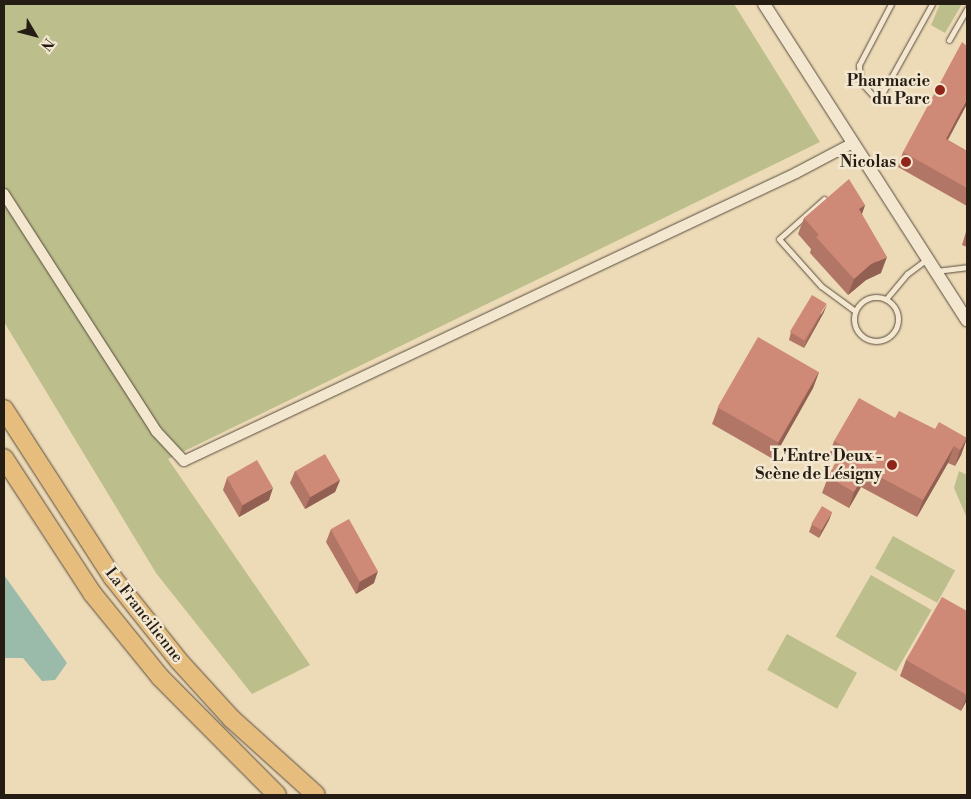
<!DOCTYPE html>
<html>
<head>
<meta charset="utf-8">
<style>
  body { margin:0 }
  #map { position:relative; width:971px; height:799px; overflow:hidden; background:#eddab7; font-family:"Libre Bodoni",serif }
  div>[style] { position:absolute }
  .green>* { inset:0; background:#bcbe8c; transform-origin:0 0 }
  .water>* { inset:0; background:#9abbaa }
  .roads { filter:drop-shadow(0 0 1px #574c3d) drop-shadow(0 0 1px #574c3d) }
  .service>* { height:5px; margin:-2.5px; padding:0 2.5px; transform-origin:2.5px; border-radius:2.5px; background:#f3e7d0 }
  .service>.ring { margin:-2.5px; padding:0; box-sizing:content-box; background:none; border:5px solid #f3e7d0; border-radius:50% }
  .minor>* { height:10px; margin:-5px; padding:0 5px; transform-origin:5px; border-radius:5px; background:#f3e7d0 }
  .tertiary>* { height:12px; margin:-6px; padding:0 6px; transform-origin:6px; border-radius:6px; background:#f3e7d0 }
  .trunk>* { height:18px; margin:-9px; padding:0 9px; transform-origin:9px; border-radius:9px; background:#e6bd7c }
  .wall>* { inset:0; background:#b27666 }
  .shaded-wall>* { inset:0; background:#916053 }
  .building>* { inset:0; background:#cf8977; transform-origin:0 0 }
  .dots>* { width:14px; height:14px; translate:-50% -50%; box-sizing:border-box; border:2px solid #f3e7d0; border-radius:50% }
  span { translate:-50% -50%; white-space:nowrap; text-align:center; line-height:1.15; -webkit-text-stroke:5px #f3e7d0; paint-order:stroke }
  .poi-label { font-size:16px; color:#251d14; font-weight:700 }
  .right { translate:-100% -50%; text-align:right }
  .street-label { font-size:16px; color:#251d14 }
  .frame { position:absolute; inset:0; border:5px solid #251d14; pointer-events:none }
  .north { position:absolute; left:10px; top:10px; width:50px; height:50px; -webkit-text-stroke:4px #f3e7d0; paint-order:stroke; rotate:127deg; font-size:14px; font-weight:700; line-height:20px; text-align:center; color:#251d14 }
  .north::after { content:''; display:block; margin:auto; width:18px; height:22px; background:#251d14; clip-path:polygon(50% 0,100% 100%,50% 72%,0 100%) }
</style>
</head>
<body>
<div id="map">
  <div class="green">
    <div style="clip-path:polygon(4px 4px,734px 4px,820px 142px,168px 459px,310px 665px,252px 694px,156px 573px,4px 322px)"></div>
    <div style="clip-path:polygon(940px 4px,962px 4px,945px 33px,931px 25px)"></div>
    <div style="clip-path:polygon(959px 471px,967px 475px,967px 518px,954px 488px)"></div>
    <div style="left:893px;top:536px;width:71px;height:37px;rotate:29deg"></div>
    <div style="left:871px;top:575px;width:70px;height:71px;rotate:30deg"></div>
    <div style="left:787px;top:634px;width:80px;height:41px;rotate:29deg"></div>
  </div>
  <div class="water">
    <div style="clip-path:polygon(4px 575px,67px 663px,55px 680px,42px 681px,23px 658px,4px 658px)"></div>
  </div>
  <div class="roads">
    <div class="service">
      <div style="left:891px;top:4px;width:69px;rotate:117.7deg"></div>
      <div style="left:859px;top:65px;width:16px;rotate:86deg"></div>
      <div style="left:860px;top:81px;width:27px;rotate:48deg"></div>
      <div style="left:878px;top:101px;width:111px;rotate:-60.9deg"></div>
      <div style="left:949px;top:40px;width:36px;rotate:-60deg"></div>
      <div style="left:824px;top:199px;width:60px;rotate:138.4deg"></div>
      <div style="left:779px;top:239px;width:63px;rotate:48.2deg"></div>
      <div style="left:821px;top:286px;width:42px;rotate:36.3deg"></div>
      <div style="left:936px;top:271px;width:31px;rotate:-7deg"></div>
      <div class="ring" style="left:854px;top:297px;width:39px;height:39px"></div>
      <div style="left:886px;top:299px;width:33px;rotate:-50deg"></div>
      <div style="left:907px;top:274px;width:25px;rotate:-37deg"></div>
    </div>
    <div class="minor">
      <div style="left:4px;top:194px;width:282px;rotate:57.3deg"></div>
      <div style="left:156px;top:431px;width:41px;rotate:47deg"></div>
      <div style="left:184px;top:461px;width:676px;rotate:-25.2deg"></div>
      <div style="left:796px;top:173px;width:64px;rotate:-27.8deg"></div>
    </div>
    <div class="tertiary">
      <div style="left:764px;top:4px;width:376px;rotate:57.3deg"></div>
    </div>
    <div class="trunk">
      <div style="left:4px;top:409px;width:201px;rotate:57.2deg"></div>
      <div style="left:113px;top:578px;width:106px;rotate:51.5deg"></div>
      <div style="left:179px;top:661px;width:79px;rotate:47.6deg"></div>
      <div style="left:232px;top:719px;width:113px;rotate:42.1deg"></div>
      <div style="left:4px;top:458px;width:161px;rotate:56.9deg"></div>
      <div style="left:92px;top:593px;width:108px;rotate:51deg"></div>
      <div style="left:160px;top:677px;width:166px;rotate:45.2deg"></div>
    </div>
  </div>
  <div class="wall">
    <div style="clip-path:polygon(967px 104px,948px 140px,967px 151px,967px 206px,898px 167px,903px 152px)"></div>
    <div style="clip-path:polygon(865px 205px,862px 214px,881px 273px,866px 280px,848px 295px,810px 253px,811px 249px,798px 234px,804px 218px)"></div>
    <div style="clip-path:polygon(966px 232px,967px 232px,967px 247px,962px 245px)"></div>
    <div style="clip-path:polygon(824px 312px,804px 348px,789px 340px,791px 332px)"></div>
    <div style="clip-path:polygon(819px 372px,813px 388px,773px 459px,712px 424px,718px 408px)"></div>
    <div style="clip-path:polygon(895px 418px,967px 438px,961px 455px,955px 466px,948px 463px,917px 517px,861px 487px,849px 508px,822px 493px,828px 477px,836px 462px,828px 458px,834px 441px)"></div>
    <div style="clip-path:polygon(295px 471px,340px 480px,335px 492px,305px 509px,290px 483px)"></div>
    <div style="clip-path:polygon(227px 478px,269px 500px,239px 517px,223px 490px)"></div>
    <div style="clip-path:polygon(832px 512px,829px 520px,819px 538px,809px 532px,812px 524px)"></div>
    <div style="clip-path:polygon(331px 529px,374px 583px,356px 594px,326px 542px)"></div>
    <div style="clip-path:polygon(967px 611px,967px 700px,961px 711px,900px 676px,906px 660px)"></div>
  </div>
  <div class="shaded-wall">
    <div style="clip-path:polygon(967px 99px,967px 104px,940px 154px,946px 139px)"></div>
    <div style="clip-path:polygon(865px 205px,859px 222px,859px 209px)"></div>
    <div style="clip-path:polygon(887px 257px,881px 273px,866px 280px,848px 295px,854px 279px,871px 264px)"></div>
    <div style="clip-path:polygon(827px 304px,824px 312px,804px 348px,807px 340px)"></div>
    <div style="clip-path:polygon(819px 372px,813px 388px,773px 459px,779px 442px)"></div>
    <div style="clip-path:polygon(967px 438px,961px 455px,955px 466px,960px 450px)"></div>
    <div style="clip-path:polygon(954px 446px,948px 463px,917px 517px,923px 500px)"></div>
    <div style="clip-path:polygon(867px 470px,861px 487px,849px 508px,854px 492px)"></div>
    <div style="clip-path:polygon(340px 480px,335px 492px,305px 509px,310px 497px)"></div>
    <div style="clip-path:polygon(273px 488px,269px 500px,239px 517px,243px 504px)"></div>
    <div style="clip-path:polygon(832px 512px,829px 520px,819px 538px,822px 529px)"></div>
    <div style="clip-path:polygon(378px 571px,374px 583px,356px 594px,360px 581px)"></div>
    <div style="clip-path:polygon(967px 694px,967px 700px,961px 711px,967px 695px)"></div>
  </div>
  <div class="building">
    <div style="clip-path:polygon(962px 42px,967px 46px,967px 99px,946px 139px,967px 151px,967px 188px,903px 152px)"></div>
    <div style="clip-path:polygon(849px 179px,865px 205px,859px 209px,887px 257px,871px 264px,854px 279px,816px 237px,819px 235px,804px 218px)"></div>
    <div style="left:812px;top:295px;width:17px;height:43px;rotate:31deg"></div>
    <div style="left:758px;top:337px;width:70px;height:81px;rotate:30deg"></div>
    <div style="clip-path:polygon(859px 398px,895px 418px,899px 411px,935px 429px,939px 422px,967px 438px,960px 450px,954px 446px,923px 500px,867px 470px,854px 492px,828px 477px,845px 447px,834px 441px)"></div>
    <div style="left:325px;top:454px;width:30px;height:34px;rotate:60deg"></div>
    <div style="left:257px;top:460px;width:32px;height:35px;rotate:60deg"></div>
    <div style="left:822px;top:506px;width:12px;height:21px;rotate:31deg"></div>
    <div style="left:349px;top:519px;width:60px;height:21px;rotate:61deg"></div>
    <div style="clip-path:polygon(942px 597px,967px 611px,967px 695px,906px 660px)"></div>
  </div>
  <div class="dots">
    <div style="left:940px;top:90px;background:#8f2418"></div>
    <div style="left:906px;top:162px;background:#8f2418"></div>
    <div style="left:892px;top:465px;background:#8f2418"></div>
  </div>
  <div class="poi-label">
    <span class="right" style="left:930px;top:90px">Pharmacie<br>du Parc</span>
    <span class="right" style="left:896px;top:162px">Nicolas</span>
    <span class="right" style="left:882px;top:465px">L'Entre Deux -<br>Scène de Lésigny</span>
  </div>
  <div class="street-label">
    <span style="left:144px;top:615px;rotate:52deg">La Francilienne</span>
  </div>
  <div class="frame"></div>
  <div class="north">N</div>
</div>
</body>
</html>
